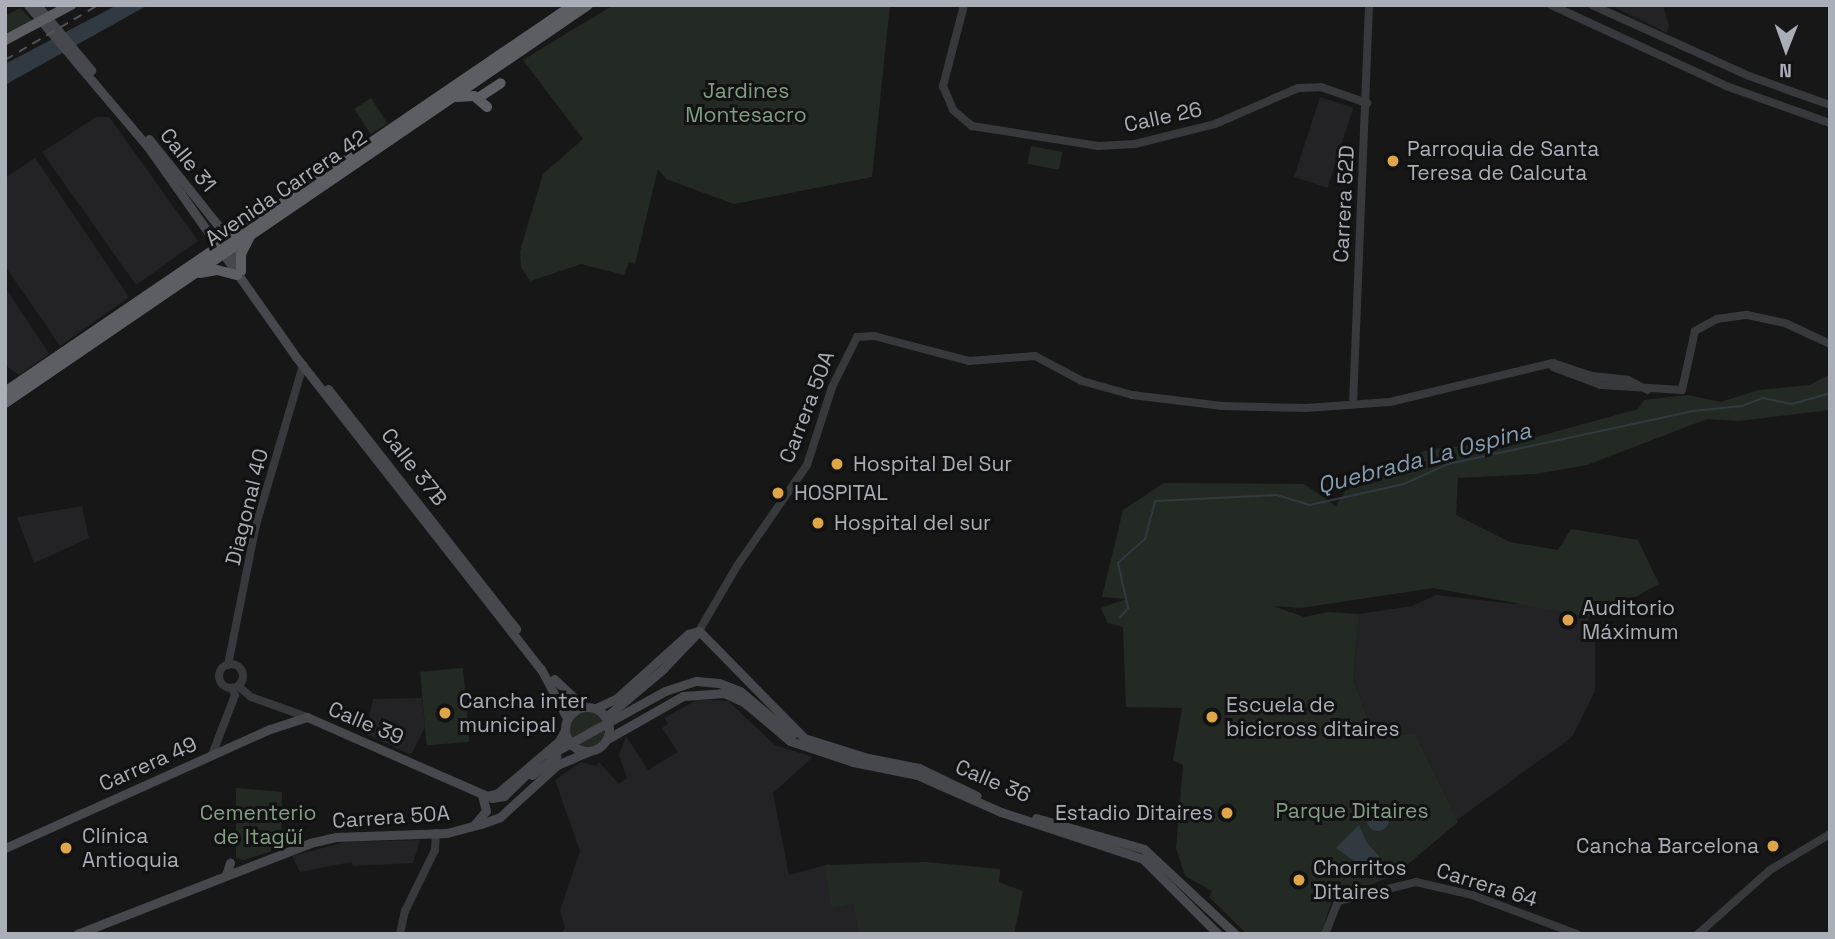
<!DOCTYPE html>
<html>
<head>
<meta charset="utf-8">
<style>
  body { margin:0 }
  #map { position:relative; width:1835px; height:939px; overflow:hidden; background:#171718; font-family:"Space Grotesk",sans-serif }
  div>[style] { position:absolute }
  .built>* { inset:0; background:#232325; transform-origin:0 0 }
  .green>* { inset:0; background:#232a24; transform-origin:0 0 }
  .round { border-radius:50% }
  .water>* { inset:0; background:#313a40 }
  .stream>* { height:2px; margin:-1px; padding:0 1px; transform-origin:1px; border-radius:1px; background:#313a40 }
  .tertiary>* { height:8px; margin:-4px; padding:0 4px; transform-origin:4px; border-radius:4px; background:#38393d }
  .tertiary>.ring { margin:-4px; padding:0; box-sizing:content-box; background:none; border:8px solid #38393d; border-radius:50% }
  .secondary>* { height:9px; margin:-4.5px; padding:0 4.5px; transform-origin:4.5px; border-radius:4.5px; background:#46484d }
  .secondary>.ring { margin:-4.5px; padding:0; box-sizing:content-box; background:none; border:9px solid #46484d; border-radius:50% }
  .trunk>* { height:10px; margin:-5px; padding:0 5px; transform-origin:5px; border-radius:5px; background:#5c5e64 }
  .rail>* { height:2px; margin-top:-1px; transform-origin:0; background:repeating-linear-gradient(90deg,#515358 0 9px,transparent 0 16px) }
  .dots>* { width:19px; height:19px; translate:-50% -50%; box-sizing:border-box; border:4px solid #121213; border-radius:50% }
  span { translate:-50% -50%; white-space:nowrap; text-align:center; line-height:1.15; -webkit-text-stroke:6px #121213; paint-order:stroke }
  .park-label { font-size:21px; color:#839f84 }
  .street-label { font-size:21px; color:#aaaeb7 }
  .poi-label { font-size:21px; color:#aaaeb7 }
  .left { translate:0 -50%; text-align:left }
  .right { translate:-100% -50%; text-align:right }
  .water-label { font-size:23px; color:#859cae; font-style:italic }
  .frame { position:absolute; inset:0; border:7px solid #aaaeb7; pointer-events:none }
  .north { position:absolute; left:1751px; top:14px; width:70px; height:70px; -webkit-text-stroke:5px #121213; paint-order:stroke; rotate:181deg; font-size:19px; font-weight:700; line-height:28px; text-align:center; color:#aaaeb7 }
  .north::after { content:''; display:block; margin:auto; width:24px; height:32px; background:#aaaeb7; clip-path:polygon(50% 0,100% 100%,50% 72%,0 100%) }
</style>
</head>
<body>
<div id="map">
  <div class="built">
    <div style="clip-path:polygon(1610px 5px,1663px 5px,1669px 25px,1667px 33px)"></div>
    <div style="left:1320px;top:97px;width:35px;height:84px;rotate:18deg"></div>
    <div style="clip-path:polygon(96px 117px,109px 117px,198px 241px,136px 285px,42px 152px)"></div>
    <div style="clip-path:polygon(35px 158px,129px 297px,60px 346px,5px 266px,5px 178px)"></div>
    <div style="clip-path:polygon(7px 290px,49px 354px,19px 375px,5px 365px)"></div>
    <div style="clip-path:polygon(82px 506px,89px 538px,34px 563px,17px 517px)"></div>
    <div style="clip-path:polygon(1576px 589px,1595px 635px,1595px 691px,1572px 737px,1457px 820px,1415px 733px,1375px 738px,1353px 679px,1359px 614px,1412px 606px,1436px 595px,1515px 604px)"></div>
    <div style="clip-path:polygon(422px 698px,425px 727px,411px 755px,366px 734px,373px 699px)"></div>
    <div style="clip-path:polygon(699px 699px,728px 701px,775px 745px,813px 757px,773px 793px,789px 875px,829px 864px,931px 934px,561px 934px,565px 927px,560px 911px,580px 851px,555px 780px,581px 762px,596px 766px,599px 762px,619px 784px,627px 778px,619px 755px,626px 736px,648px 770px,678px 752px,662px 728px,668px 724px,664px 718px)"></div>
    <div style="clip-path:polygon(420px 840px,413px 863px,353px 866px,351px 862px,300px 872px,292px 856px,345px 842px)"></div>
  </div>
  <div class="green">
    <div style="clip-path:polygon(613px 5px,890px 5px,872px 177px,734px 204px,666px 179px,658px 169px,635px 264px,629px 262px,624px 275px,581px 264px,530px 281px,521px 267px,520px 251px,543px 174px,583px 139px,523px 60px)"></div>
    <div style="clip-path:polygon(20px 8px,32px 20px,5px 34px,5px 16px)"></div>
    <div style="left:371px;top:98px;width:30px;height:20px;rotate:57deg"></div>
    <div style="left:1031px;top:146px;width:32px;height:18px;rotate:11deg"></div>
    <div style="clip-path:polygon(1830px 374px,1830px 410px,1739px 421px,1707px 419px,1587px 465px,1536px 474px,1458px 478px,1456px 515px,1510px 542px,1558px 550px,1571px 529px,1638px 540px,1659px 584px,1597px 618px,1433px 588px,1301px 608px,1273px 606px,1304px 617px,1329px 612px,1359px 614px,1353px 679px,1375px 738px,1415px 733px,1458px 822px,1395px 875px,1332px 900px,1321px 934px,1247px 934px,1209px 897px,1212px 891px,1185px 876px,1176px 848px,1183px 765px,1173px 760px,1182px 708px,1126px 707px,1123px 627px,1108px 623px,1101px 608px,1126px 599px,1102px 597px,1123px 510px,1164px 483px,1304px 484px,1336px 506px,1353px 478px,1430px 449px,1525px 440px,1638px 409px,1644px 400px,1688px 395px,1721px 402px,1758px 390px,1810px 385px)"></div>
    <div style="left:463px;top:668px;width:74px;height:43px;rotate:85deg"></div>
    <div class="round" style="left:569px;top:711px;width:36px;height:36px"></div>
    <div style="clip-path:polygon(236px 788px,282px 792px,281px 848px,244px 860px,236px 858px)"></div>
    <div style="clip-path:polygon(925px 862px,1000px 869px,999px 882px,1023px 891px,1014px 934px,860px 934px,853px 903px,832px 908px,824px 865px)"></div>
  </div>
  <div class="water">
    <div style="clip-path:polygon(117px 5px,148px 5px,5px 85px,5px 64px)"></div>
    <div class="round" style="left:1367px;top:809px;width:22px;height:22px"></div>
    <div style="clip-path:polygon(1359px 825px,1367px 843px,1382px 859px,1369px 872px,1336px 848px)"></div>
  </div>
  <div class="stream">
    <div style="left:1120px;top:617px;width:12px;rotate:-48deg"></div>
    <div style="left:1128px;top:608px;width:46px;rotate:-102.5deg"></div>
    <div style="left:1118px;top:563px;width:36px;rotate:-42deg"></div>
    <div style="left:1145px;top:539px;width:39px;rotate:-75deg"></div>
    <div style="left:1155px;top:501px;width:122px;rotate:-2.8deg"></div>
    <div style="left:1277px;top:495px;width:34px;rotate:17deg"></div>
    <div style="left:1310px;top:505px;width:96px;rotate:-12.6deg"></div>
    <div style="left:1404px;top:484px;width:48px;rotate:-24.4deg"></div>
    <div style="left:1448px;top:464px;width:251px;rotate:-12.2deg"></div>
    <div style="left:1693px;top:411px;width:49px;rotate:-5.8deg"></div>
    <div style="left:1742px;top:406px;width:22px;rotate:-21deg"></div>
    <div style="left:1763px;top:398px;width:30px;rotate:12deg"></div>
    <div style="left:1792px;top:404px;width:40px;rotate:-16deg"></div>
  </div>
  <div class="tertiary">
    <div style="left:964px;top:5px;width:84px;rotate:104.5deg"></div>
    <div style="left:943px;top:86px;width:26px;rotate:67deg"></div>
    <div style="left:953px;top:110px;width:25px;rotate:40deg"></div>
    <div style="left:972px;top:126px;width:128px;rotate:9deg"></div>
    <div style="left:1098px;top:146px;width:37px;rotate:-3deg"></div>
    <div style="left:1135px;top:144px;width:82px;rotate:-14deg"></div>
    <div style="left:1215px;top:124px;width:90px;rotate:-23.4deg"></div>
    <div style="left:1298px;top:88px;width:23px;rotate:-2deg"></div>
    <div style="left:1321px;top:87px;width:49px;rotate:19.2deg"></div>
    <div style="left:1551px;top:5px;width:193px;rotate:24.8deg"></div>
    <div style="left:1726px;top:86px;width:110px;rotate:19.6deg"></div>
    <div style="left:1592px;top:5px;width:172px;rotate:24.3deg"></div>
    <div style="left:1749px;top:76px;width:86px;rotate:19.7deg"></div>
    <div style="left:1553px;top:367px;width:51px;rotate:20.6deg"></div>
    <div style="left:1601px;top:385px;width:81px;rotate:3.5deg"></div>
    <div style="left:1682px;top:390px;width:60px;rotate:-77.6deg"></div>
    <div style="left:1695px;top:331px;width:25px;rotate:-29deg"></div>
    <div style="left:1717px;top:319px;width:30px;rotate:-8deg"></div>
    <div style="left:1747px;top:315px;width:39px;rotate:12deg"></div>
    <div style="left:1785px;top:323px;width:50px;rotate:25deg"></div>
    <div style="left:1353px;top:404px;width:399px;rotate:-87.7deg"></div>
    <div style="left:699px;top:631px;width:75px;rotate:-59.7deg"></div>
    <div style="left:737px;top:566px;width:123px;rotate:-55.3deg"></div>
    <div style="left:807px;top:465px;width:82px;rotate:-72.2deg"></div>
    <div style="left:832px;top:387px;width:56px;rotate:-63.4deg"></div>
    <div style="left:857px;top:337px;width:17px;rotate:-3deg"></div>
    <div style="left:874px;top:336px;width:98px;rotate:14.7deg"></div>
    <div style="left:969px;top:361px;width:66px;rotate:-4.3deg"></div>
    <div style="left:1035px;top:356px;width:53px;rotate:28deg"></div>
    <div style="left:1082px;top:381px;width:52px;rotate:15.6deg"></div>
    <div style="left:1132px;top:395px;width:91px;rotate:7deg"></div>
    <div style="left:1222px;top:406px;width:84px;rotate:1.4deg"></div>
    <div style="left:1306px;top:408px;width:84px;rotate:-4.1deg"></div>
    <div style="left:1390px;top:402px;width:168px;rotate:-13.5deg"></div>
    <div style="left:1553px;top:363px;width:41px;rotate:18.4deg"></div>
    <div style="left:1592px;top:376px;width:36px;rotate:6deg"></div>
    <div style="left:1628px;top:380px;width:22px;rotate:27deg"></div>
    <div class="ring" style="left:219px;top:664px;width:16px;height:16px"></div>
    <div style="left:228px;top:665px;width:143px;rotate:-78.7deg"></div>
    <div style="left:256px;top:525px;width:167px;rotate:-73.6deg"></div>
    <div style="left:238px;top:686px;width:17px;rotate:40deg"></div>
    <div style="left:251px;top:697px;width:59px;rotate:19.7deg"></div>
    <div style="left:212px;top:755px;width:64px;rotate:-69deg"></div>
    <div style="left:235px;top:695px;width:8px;rotate:-113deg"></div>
    <div style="left:400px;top:934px;width:24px;rotate:-78deg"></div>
    <div style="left:405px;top:911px;width:68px;rotate:-63.8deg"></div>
    <div style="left:435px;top:850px;width:17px;rotate:-87deg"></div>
    <div style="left:1325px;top:934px;width:35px;rotate:-68deg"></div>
    <div style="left:1338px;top:901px;width:80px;rotate:-13.7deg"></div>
    <div style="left:1416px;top:882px;width:57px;rotate:13.1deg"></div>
    <div style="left:1472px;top:895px;width:112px;rotate:20.4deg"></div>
    <div style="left:1698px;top:934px;width:96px;rotate:-41.6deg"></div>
    <div style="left:1770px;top:870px;width:70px;rotate:-31deg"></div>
  </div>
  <div class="secondary">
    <div style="left:28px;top:5px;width:186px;rotate:49.8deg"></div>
    <div style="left:148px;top:147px;width:257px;rotate:54.8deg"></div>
    <div style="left:296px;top:357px;width:397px;rotate:51.9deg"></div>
    <div style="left:541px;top:669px;width:55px;rotate:62deg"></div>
    <div style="left:37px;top:5px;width:85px;rotate:50.3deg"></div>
    <div style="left:149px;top:139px;width:114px;rotate:51.4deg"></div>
    <div style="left:220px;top:228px;width:48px;rotate:64deg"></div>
    <div style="left:328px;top:389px;width:305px;rotate:51.9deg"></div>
    <div style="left:699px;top:631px;width:150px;rotate:45.5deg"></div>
    <div style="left:804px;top:738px;width:67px;rotate:17.4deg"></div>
    <div style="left:868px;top:758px;width:52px;rotate:11.1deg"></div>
    <div style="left:919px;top:768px;width:64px;rotate:25.8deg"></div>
    <div style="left:554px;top:679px;width:40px;rotate:43deg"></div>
    <div class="ring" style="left:565px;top:707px;width:35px;height:35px"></div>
    <div style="left:596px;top:708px;width:23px;rotate:-25deg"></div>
    <div style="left:617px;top:698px;width:96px;rotate:-42deg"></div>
    <div style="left:688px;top:634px;width:11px;rotate:-15deg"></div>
    <div style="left:606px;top:717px;width:75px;rotate:-40.1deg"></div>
    <div style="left:663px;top:669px;width:52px;rotate:-46.5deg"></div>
    <div style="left:609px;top:738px;width:85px;rotate:-29.6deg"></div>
    <div style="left:683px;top:696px;width:41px;rotate:-4.2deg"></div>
    <div style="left:724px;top:693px;width:23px;rotate:25deg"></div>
    <div style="left:745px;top:703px;width:59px;rotate:40.2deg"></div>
    <div style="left:790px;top:741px;width:66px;rotate:18.4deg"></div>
    <div style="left:853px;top:762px;width:65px;rotate:11.5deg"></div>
    <div style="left:917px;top:775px;width:92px;rotate:23.8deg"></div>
    <div style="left:1001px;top:812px;width:150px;rotate:18.3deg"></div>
    <div style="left:1143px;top:859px;width:106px;rotate:45deg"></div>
    <div style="left:549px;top:755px;width:132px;rotate:-28.9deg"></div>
    <div style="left:665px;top:691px;width:33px;rotate:-18deg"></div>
    <div style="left:696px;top:681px;width:23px;rotate:5deg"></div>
    <div style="left:719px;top:683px;width:22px;rotate:21deg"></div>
    <div style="left:740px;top:691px;width:68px;rotate:40.2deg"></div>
    <div style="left:532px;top:775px;width:31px;rotate:-38deg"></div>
    <div style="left:492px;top:798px;width:12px;rotate:-9deg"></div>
    <div style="left:504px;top:796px;width:43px;rotate:-44.1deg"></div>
    <div style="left:1036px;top:818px;width:112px;rotate:16deg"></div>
    <div style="left:1144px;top:849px;width:125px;rotate:43deg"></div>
    <div style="left:475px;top:824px;width:17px;rotate:-50deg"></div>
    <div style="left:486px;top:811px;width:16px;rotate:-104deg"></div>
    <div style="left:5px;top:848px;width:290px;rotate:-24.2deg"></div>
    <div style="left:270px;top:729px;width:39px;rotate:-18deg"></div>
    <div style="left:307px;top:717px;width:197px;rotate:23.7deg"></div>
    <div style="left:487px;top:796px;width:11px;rotate:-15deg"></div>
    <div style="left:498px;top:793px;width:80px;rotate:-40.4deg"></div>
    <div style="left:559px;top:741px;width:13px;rotate:-61deg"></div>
    <div style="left:226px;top:875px;width:13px;rotate:-72deg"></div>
    <div style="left:77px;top:934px;width:250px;rotate:-21.3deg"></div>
    <div style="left:310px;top:843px;width:27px;rotate:-13deg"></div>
    <div style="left:336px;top:837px;width:111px;rotate:-2.1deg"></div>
    <div style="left:447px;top:833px;width:35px;rotate:-15deg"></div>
    <div style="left:481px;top:824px;width:20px;rotate:-20deg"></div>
    <div style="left:500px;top:817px;width:77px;rotate:-42.4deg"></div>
    <div style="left:557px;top:765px;width:34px;rotate:-23deg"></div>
  </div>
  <div class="trunk">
    <div style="left:5px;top:40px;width:75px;rotate:-27.9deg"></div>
    <div style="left:457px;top:97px;width:17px;rotate:-3deg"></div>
    <div style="left:474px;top:96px;width:17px;rotate:40deg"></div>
    <div style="left:478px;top:98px;width:27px;rotate:-33deg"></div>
    <div style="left:241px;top:271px;width:17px;rotate:-90deg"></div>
    <div style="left:241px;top:254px;width:18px;rotate:-63deg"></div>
    <div style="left:200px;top:273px;width:17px;rotate:-10deg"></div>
    <div style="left:217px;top:270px;width:21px;rotate:14deg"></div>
    <div style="left:5px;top:392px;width:687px;rotate:-34.27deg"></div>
    <div style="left:5px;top:403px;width:706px;rotate:-34.32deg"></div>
  </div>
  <div class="rail">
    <div style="left:5px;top:60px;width:108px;rotate:-30.6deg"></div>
  </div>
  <div class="dots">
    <div style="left:1393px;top:161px;background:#dea649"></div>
    <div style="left:837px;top:464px;background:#dea649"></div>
    <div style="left:778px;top:493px;background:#dea649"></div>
    <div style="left:818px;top:523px;background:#dea649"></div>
    <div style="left:1568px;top:620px;background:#dea649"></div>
    <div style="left:445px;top:713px;background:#dea649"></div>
    <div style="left:1212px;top:717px;background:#dea649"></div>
    <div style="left:1227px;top:813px;background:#dea649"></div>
    <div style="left:1773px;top:846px;background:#dea649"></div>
    <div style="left:66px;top:848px;background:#dea649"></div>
    <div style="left:1299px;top:880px;background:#dea649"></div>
  </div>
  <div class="park-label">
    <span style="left:746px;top:103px">Jardines<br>Montesacro</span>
    <span style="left:1352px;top:811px">Parque Ditaires</span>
    <span style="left:258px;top:825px">Cementerio<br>de Itagüí</span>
  </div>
  <div class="street-label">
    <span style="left:1163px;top:117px;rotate:-12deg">Calle 26</span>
    <span style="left:188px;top:160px;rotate:51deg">Calle 31</span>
    <span style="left:286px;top:188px;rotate:-34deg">Avenida Carrera 42</span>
    <span style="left:1344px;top:204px;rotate:-87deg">Carrera 52D</span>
    <span style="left:807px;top:407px;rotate:-69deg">Carrera 50A</span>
    <span style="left:414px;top:467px;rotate:52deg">Calle 37B</span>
    <span style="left:247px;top:507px;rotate:-76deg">Diagonal 40</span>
    <span style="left:366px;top:723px;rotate:23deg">Calle 39</span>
    <span style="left:148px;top:764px;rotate:-24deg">Carrera 49</span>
    <span style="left:993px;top:781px;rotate:23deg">Calle 36</span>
    <span style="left:391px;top:817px;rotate:-4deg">Carrera 50A</span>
    <span style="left:1487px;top:885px;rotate:17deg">Carrera 64</span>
  </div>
  <div class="poi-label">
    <span class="left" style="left:1407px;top:161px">Parroquia de Santa<br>Teresa de Calcuta</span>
    <span class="left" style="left:853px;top:464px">Hospital Del Sur</span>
    <span class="left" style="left:794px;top:493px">HOSPITAL</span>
    <span class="left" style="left:834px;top:523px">Hospital del sur</span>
    <span class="left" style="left:1582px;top:620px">Auditorio<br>Máximum</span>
    <span class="left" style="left:459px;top:713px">Cancha inter<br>municipal</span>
    <span class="left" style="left:1226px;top:717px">Escuela de<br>bicicross ditaires</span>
    <span class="right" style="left:1213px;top:813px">Estadio Ditaires</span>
    <span class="left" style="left:82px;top:848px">Clínica<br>Antioquia</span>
    <span class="right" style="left:1759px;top:846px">Cancha Barcelona</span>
    <span class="left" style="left:1313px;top:880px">Chorritos<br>Ditaires</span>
  </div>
  <div class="water-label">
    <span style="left:1424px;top:458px;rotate:-15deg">Quebrada La Ospina</span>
  </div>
  <div class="frame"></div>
  <div class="north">N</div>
</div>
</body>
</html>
